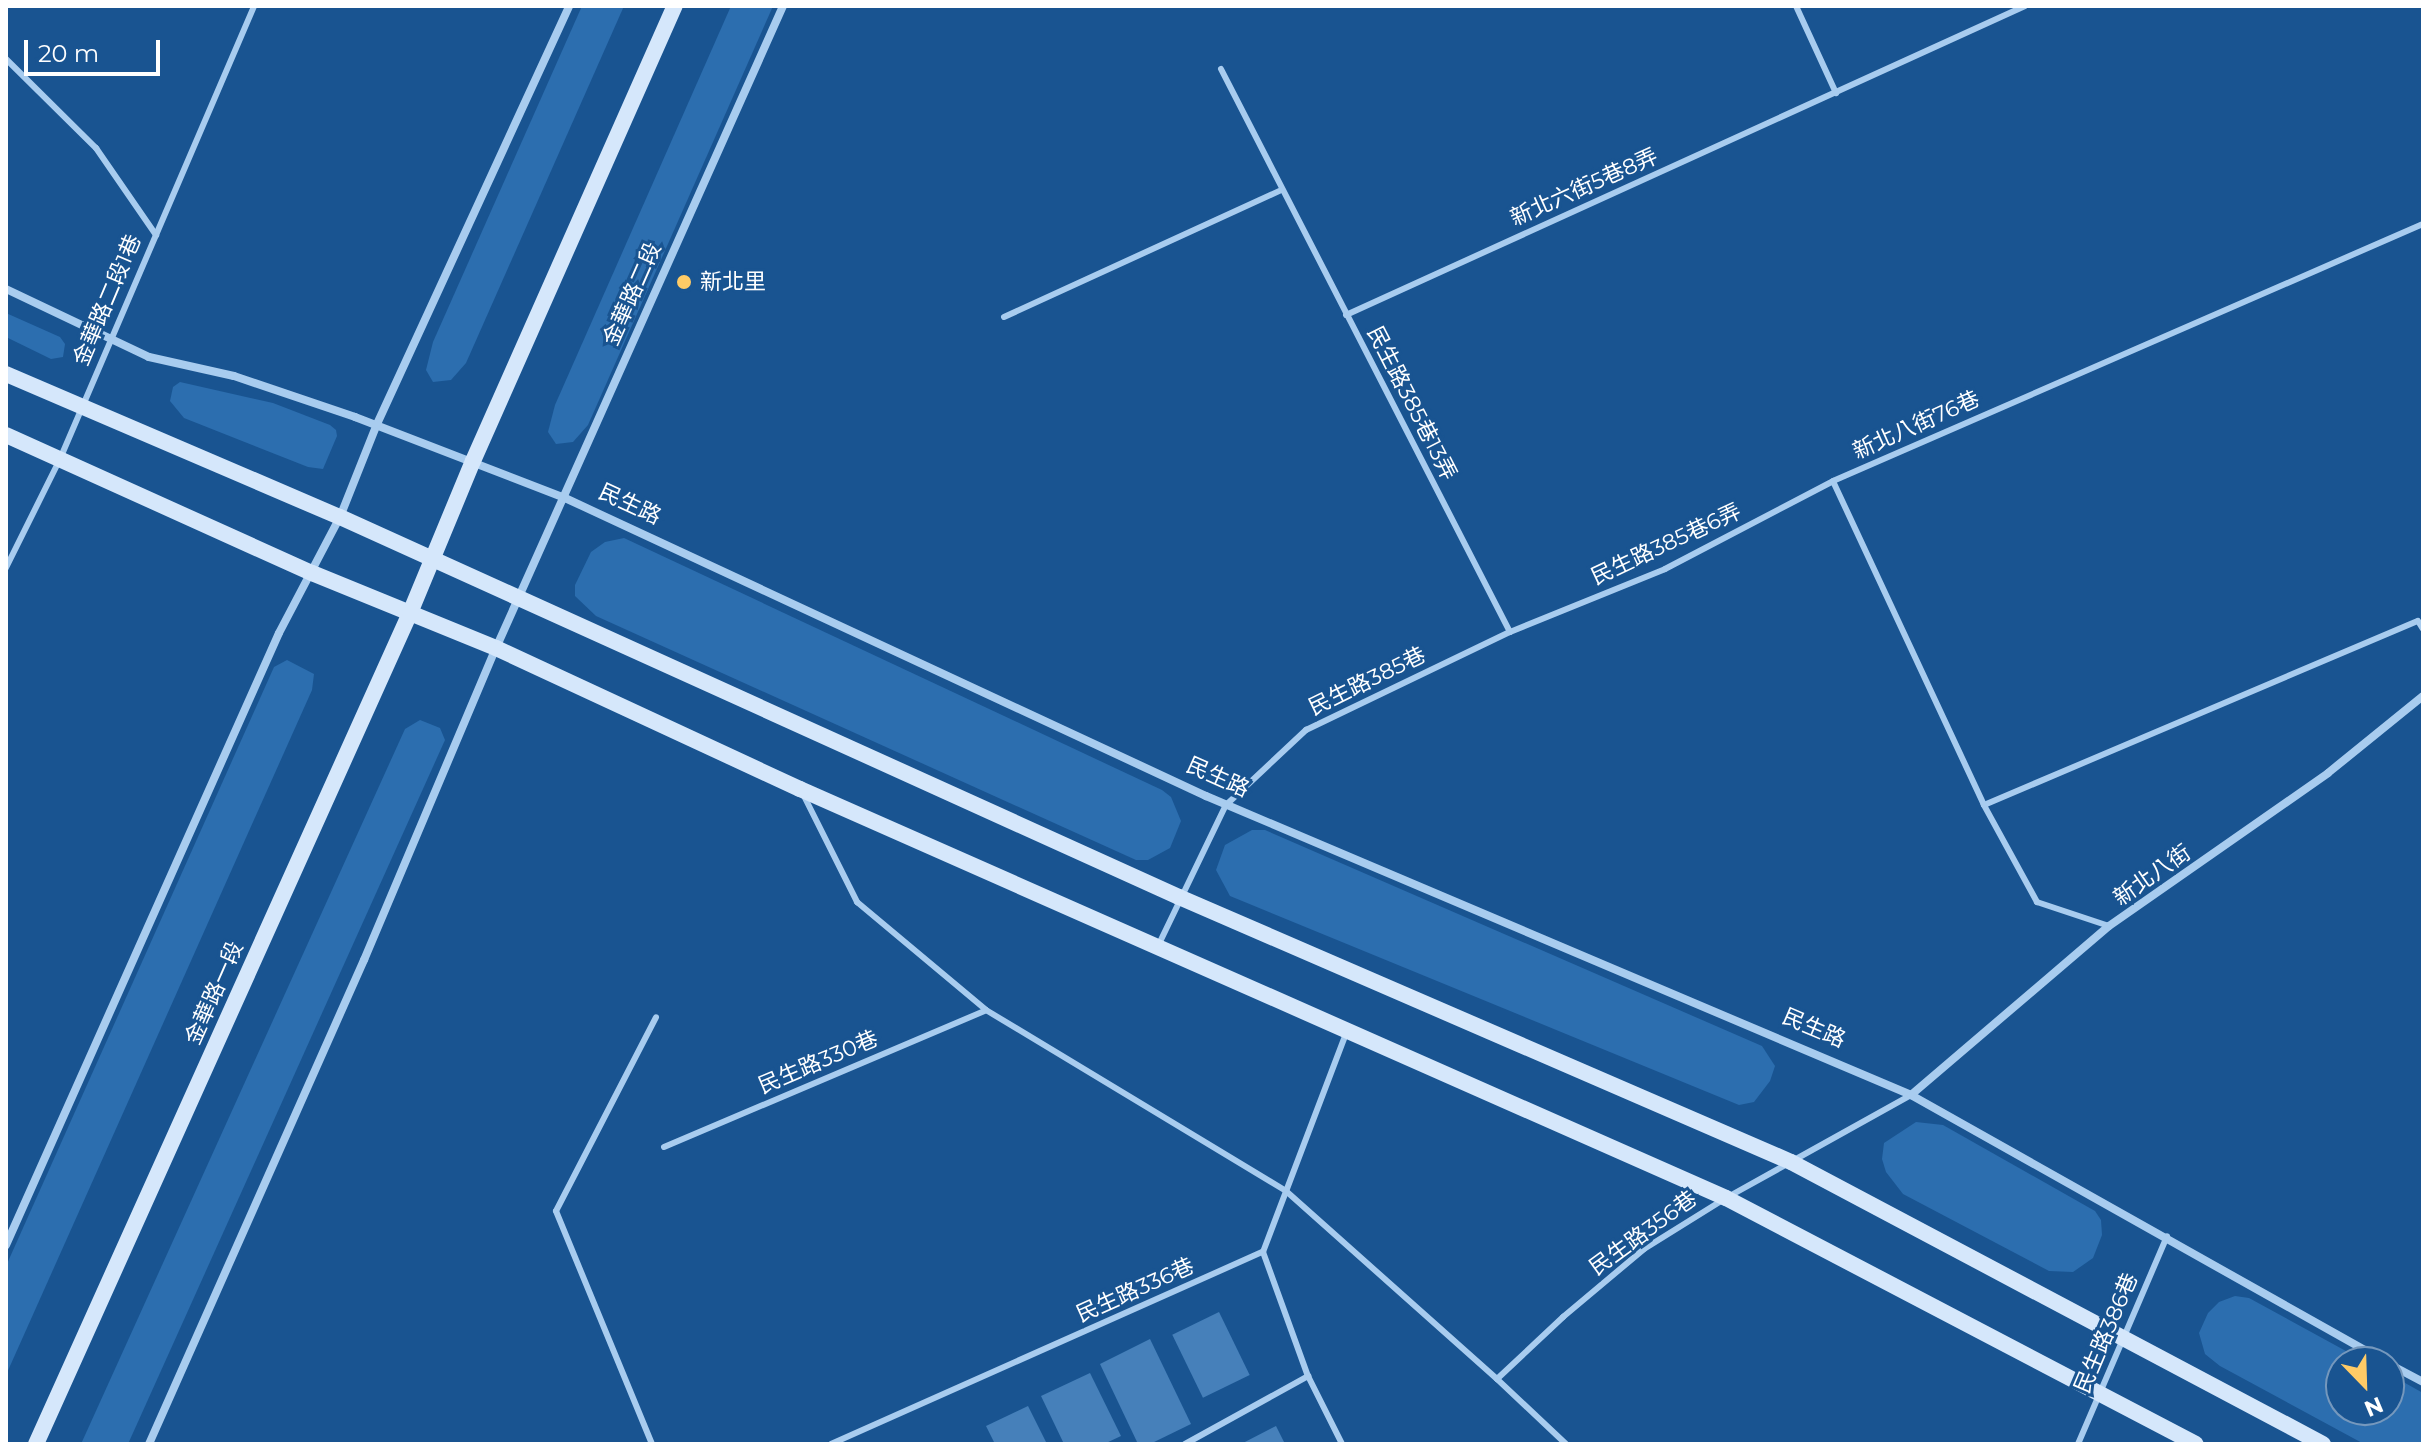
<!DOCTYPE html>
<html>
<head>
<meta charset="utf-8">
<style>
  body { margin:0 }
  #map { position:relative; width:2429px; height:1450px; overflow:hidden; background:#195491; font-family:Montserrat,"Noto Sans TC",sans-serif }
  div>[style] { position:absolute }
  .green>* { inset:0; background:#2c6eaf }
  .building>* { inset:0; background:#4680ba; transform-origin:0 0 }
  .lane>* { height:6px; margin:-3px; padding:0 3px; transform-origin:3px; border-radius:3px; background:#a8ccef }
  .street>* { height:8px; margin:-4px; padding:0 4px; transform-origin:4px; border-radius:4px; background:#a8ccef }
  .secondary>* { height:16px; margin:-8px; padding:0 8px; transform-origin:8px; border-radius:8px; background:#d5e7fb }
  .dots>* { width:22px; height:22px; translate:-50% -50%; box-sizing:border-box; border:4px solid #195491; border-radius:50% }
  span { translate:-50% -50%; white-space:nowrap; text-align:center; line-height:1.15; -webkit-text-stroke:6px #195491; paint-order:stroke }
  .street-label { font-size:22px; color:#fff }
  .poi-label { font-size:22px; color:#fff }
  .left { translate:0 -50%; text-align:left }
  .frame { position:absolute; inset:0; border:8px solid #fff; pointer-events:none }
  .north { position:absolute; left:2325px; top:1346px; width:80px; height:80px; box-sizing:border-box; background:#195491; border:2px solid #7598bd; border-radius:50%; rotate:157deg; font-size:22px; font-weight:700; line-height:32px; text-align:center; color:#fff }
  .north::after { content:''; display:block; margin:auto; width:28px; height:36px; background:#ffcb66; clip-path:polygon(50% 0,100% 100%,50% 72%,0 100%) }
  .scale { position:absolute; left:24px; top:40px; width:136px; height:36px; box-sizing:border-box; border:4px solid #fff; border-top:0; padding-left:10px; font-size:24px; line-height:28px; white-space:nowrap; color:#fff; -webkit-text-stroke:6px #195491; paint-order:stroke }
</style>
</head>
<body>
<div id="map">
  <div class="green">
    <div style="clip-path:polygon(582px 6px,624px 6px,466px 363px,451px 380px,433px 382px,426px 370px,433px 342px)"></div>
    <div style="clip-path:polygon(731px 6px,773px 6px,588px 425px,573px 442px,556px 444px,548px 432px,555px 405px)"></div>
    <div style="clip-path:polygon(6px 313px,60px 337px,65px 344px,63px 357px,51px 359px,6px 337px)"></div>
    <div style="clip-path:polygon(180px 382px,273px 403px,330px 425px,336px 430px,337px 436px,323px 469px,308px 467px,184px 418px,170px 401px,173px 387px)"></div>
    <div style="clip-path:polygon(624px 538px,1162px 790px,1171px 797px,1181px 821px,1170px 848px,1148px 860px,1136px 860px,596px 616px,575px 596px,575px 585px,591px 552px,605px 542px)"></div>
    <div style="clip-path:polygon(287px 660px,314px 674px,312px 690px,6px 1375px,6px 1266px,274px 667px)"></div>
    <div style="clip-path:polygon(420px 720px,440px 728px,445px 740px,128px 1444px,81px 1444px,405px 729px)"></div>
    <div style="clip-path:polygon(1252px 830px,1265px 830px,1762px 1046px,1775px 1066px,1770px 1081px,1754px 1102px,1739px 1105px,1230px 896px,1216px 870px,1225px 845px)"></div>
    <div style="clip-path:polygon(1916px 1122px,1943px 1125px,2095px 1211px,2101px 1220px,2102px 1235px,2093px 1258px,2073px 1272px,2049px 1271px,1903px 1194px,1886px 1172px,1882px 1159px,1884px 1143px)"></div>
    <div style="clip-path:polygon(2235px 1296px,2249px 1298px,2366px 1362px,2341px 1362px,2341px 1410px,2389px 1410px,2389px 1374px,2423px 1393px,2423px 1444px,2364px 1444px,2220px 1366px,2205px 1354px,2199px 1333px,2208px 1313px,2219px 1302px)"></div>
  </div>
  <div class="building">
    <div style="left:1219px;top:1312px;width:70px;height:52px;rotate:64deg"></div>
    <div style="clip-path:polygon(1150px 1339px,1191px 1424px,1150px 1444px,1138px 1444px,1100px 1364px)"></div>
    <div style="clip-path:polygon(1090px 1373px,1121px 1436px,1104px 1444px,1064px 1444px,1041px 1396px)"></div>
    <div style="clip-path:polygon(1028px 1406px,1047px 1444px,995px 1444px,986px 1426px)"></div>
    <div style="clip-path:polygon(1276px 1426px,1285px 1444px,1241px 1444px)"></div>
  </div>
  <div class="lane">
    <div style="left:1796px;top:6px;width:96px;rotate:65.3deg"></div>
    <div style="left:6px;top:59px;width:127px;rotate:44.7deg"></div>
    <div style="left:96px;top:148px;width:106px;rotate:55.4deg"></div>
    <div style="left:156px;top:235px;width:244px;rotate:113.2deg"></div>
    <div style="left:60px;top:459px;width:122px;rotate:116.4deg"></div>
    <div style="left:1221px;top:69px;width:633px;rotate:62.83deg"></div>
    <div style="left:156px;top:235px;width:249px;rotate:-66.8deg"></div>
    <div style="left:1346px;top:315px;width:746px;rotate:-24.47deg"></div>
    <div style="left:1004px;top:317px;width:306px;rotate:-24.6deg"></div>
    <div style="left:804px;top:796px;width:119px;rotate:63.4deg"></div>
    <div style="left:857px;top:902px;width:168px;rotate:39.9deg"></div>
    <div style="left:986px;top:1010px;width:350px;rotate:31.1deg"></div>
    <div style="left:1286px;top:1191px;width:283px;rotate:41.7deg"></div>
    <div style="left:1984px;top:805px;width:471px;rotate:-23deg"></div>
    <div style="left:2418px;top:621px;width:9px;rotate:58deg"></div>
    <div style="left:2109px;top:926px;width:76px;rotate:-161.6deg"></div>
    <div style="left:2037px;top:902px;width:111px;rotate:-118.7deg"></div>
    <div style="left:1984px;top:805px;width:357px;rotate:-115deg"></div>
    <div style="left:1833px;top:481px;width:644px;rotate:-23.54deg"></div>
    <div style="left:1158px;top:946px;width:157px;rotate:-64.3deg"></div>
    <div style="left:1226px;top:805px;width:110px;rotate:-43.2deg"></div>
    <div style="left:1306px;top:730px;width:226px;rotate:-25.7deg"></div>
    <div style="left:1510px;top:632px;width:167px;rotate:-22.1deg"></div>
    <div style="left:1665px;top:569px;width:190px;rotate:-27.6deg"></div>
    <div style="left:664px;top:1147px;width:350px;rotate:-23deg"></div>
    <div style="left:1263px;top:1252px;width:236px;rotate:-69.2deg"></div>
    <div style="left:652px;top:1444px;width:252px;rotate:-112.4deg"></div>
    <div style="left:556px;top:1211px;width:218px;rotate:-62.7deg"></div>
    <div style="left:831px;top:1444px;width:473px;rotate:-24deg"></div>
    <div style="left:1263px;top:1252px;width:132px;rotate:70.1deg"></div>
    <div style="left:1308px;top:1376px;width:76px;rotate:63.4deg"></div>
    <div style="left:1185px;top:1444px;width:141px;rotate:-28.9deg"></div>
    <div style="left:1566px;top:1444px;width:95px;rotate:-136.7deg"></div>
    <div style="left:1497px;top:1379px;width:91px;rotate:-43.2deg"></div>
    <div style="left:1563px;top:1317px;width:106px;rotate:-40deg"></div>
    <div style="left:1644px;top:1249px;width:97px;rotate:-31.9deg"></div>
    <div style="left:1726px;top:1198px;width:212px;rotate:-29.1deg"></div>
    <div style="left:2078px;top:1444px;width:226px;rotate:-66.8deg"></div>
  </div>
  <div class="street">
    <div style="left:6px;top:289px;width:158px;rotate:25.4deg"></div>
    <div style="left:149px;top:357px;width:87px;rotate:12.6deg"></div>
    <div style="left:234px;top:376px;width:128px;rotate:18.7deg"></div>
    <div style="left:355px;top:417px;width:225px;rotate:21.1deg"></div>
    <div style="left:565px;top:498px;width:707px;rotate:24.93deg"></div>
    <div style="left:1206px;top:796px;width:766px;rotate:22.98deg"></div>
    <div style="left:1911px;top:1095px;width:545px;rotate:29.34deg"></div>
    <div style="left:1911px;top:1095px;width:260px;rotate:-40.5deg"></div>
    <div style="left:2109px;top:926px;width:267px;rotate:-34.9deg"></div>
    <div style="left:2328px;top:773px;width:122px;rotate:-39deg"></div>
    <div style="left:6px;top:1245px;width:670px;rotate:-65.96deg"></div>
    <div style="left:279px;top:633px;width:131px;rotate:-62.3deg"></div>
    <div style="left:340px;top:517px;width:100px;rotate:-68.3deg"></div>
    <div style="left:377px;top:424px;width:460px;rotate:-65.3deg"></div>
    <div style="left:2389px;top:1364px;width:38px;rotate:28deg"></div>
    <div style="left:149px;top:1444px;width:530px;rotate:-66.05deg"></div>
    <div style="left:364px;top:960px;width:339px;rotate:-67.1deg"></div>
    <div style="left:496px;top:648px;width:703px;rotate:-65.91deg"></div>
  </div>
  <div class="secondary">
    <div style="left:6px;top:374px;width:363px;rotate:23.2deg"></div>
    <div style="left:340px;top:517px;width:921px;rotate:24.37deg"></div>
    <div style="left:1179px;top:897px;width:667px;rotate:23.41deg"></div>
    <div style="left:1791px;top:1162px;width:602px;rotate:27.93deg"></div>
    <div style="left:6px;top:435px;width:336px;rotate:24.3deg"></div>
    <div style="left:312px;top:573px;width:199px;rotate:22.2deg"></div>
    <div style="left:496px;top:648px;width:335px;rotate:24.9deg"></div>
    <div style="left:800px;top:789px;width:1012px;rotate:23.83deg"></div>
    <div style="left:1726px;top:1198px;width:530px;rotate:27.63deg"></div>
    <div style="left:36px;top:1444px;width:911px;rotate:-65.77deg"></div>
    <div style="left:410px;top:613px;width:165px;rotate:-67.5deg"></div>
    <div style="left:473px;top:461px;width:498px;rotate:-66.1deg"></div>
  </div>
  <div class="dots">
    <div style="left:684px;top:282px;background:#ffcb66"></div>
  </div>
  <div class="street-label">
    <span style="left:1584px;top:187px;rotate:-24deg">新北六街5巷8弄</span>
    <span style="left:632px;top:294px;rotate:-66deg">金華路二段</span>
    <span style="left:107px;top:300px;rotate:-67deg">金華路二段1巷</span>
    <span style="left:1412px;top:403px;rotate:63deg">民生路385巷13弄</span>
    <span style="left:1916px;top:425px;rotate:-24deg">新北八街76巷</span>
    <span style="left:630px;top:504px;rotate:25deg">民生路</span>
    <span style="left:1666px;top:544px;rotate:-25deg">民生路385巷6弄</span>
    <span style="left:1367px;top:681px;rotate:-26deg">民生路385巷</span>
    <span style="left:1218px;top:777px;rotate:24deg">民生路</span>
    <span style="left:2152px;top:875px;rotate:-35deg">新北八街</span>
    <span style="left:214px;top:993px;rotate:-66deg">金華路一段</span>
    <span style="left:1814px;top:1028px;rotate:23deg">民生路</span>
    <span style="left:818px;top:1062px;rotate:-23deg">民生路330巷</span>
    <span style="left:1643px;top:1233px;rotate:-36deg">民生路356巷</span>
    <span style="left:1135px;top:1290px;rotate:-24deg">民生路336巷</span>
    <span style="left:2106px;top:1333px;rotate:-67deg">民生路386巷</span>
  </div>
  <div class="poi-label">
    <span class="left" style="left:700px;top:282px">新北里</span>
  </div>
  <div class="frame"></div>
  <div class="north">N</div>
  <div class="scale">20 m</div>
</div>
</body>
</html>
